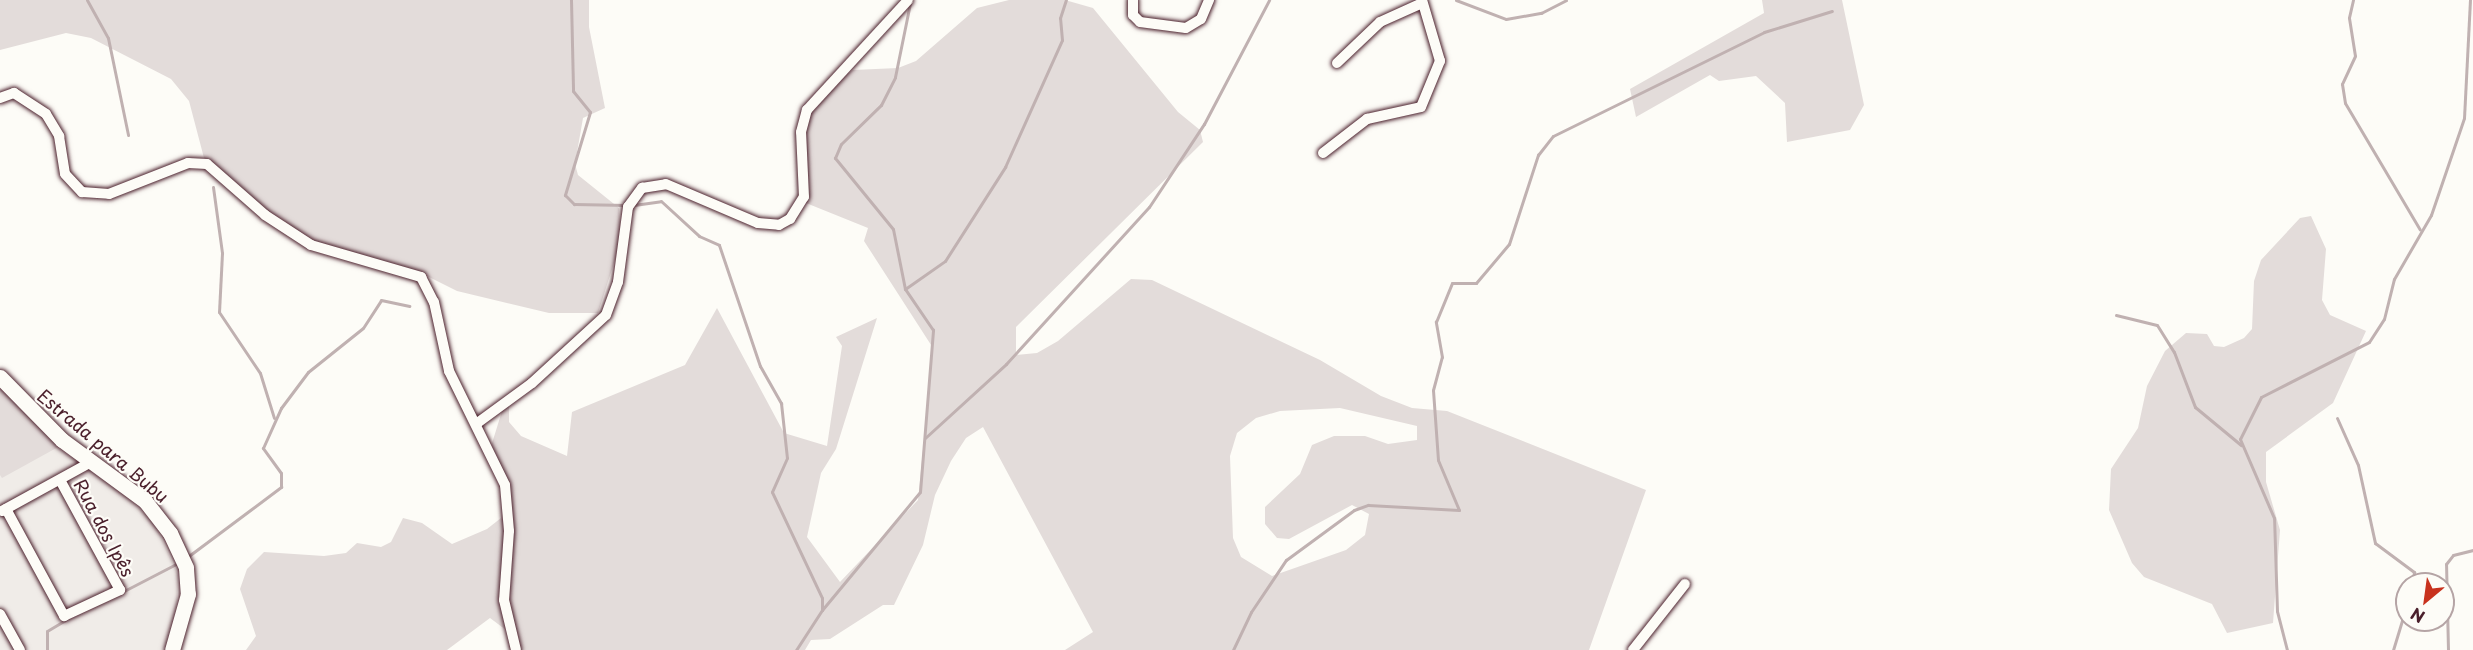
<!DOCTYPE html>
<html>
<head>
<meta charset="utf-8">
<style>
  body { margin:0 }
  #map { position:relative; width:2473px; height:650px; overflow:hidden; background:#fdfcf7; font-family:"Playpen Sans",sans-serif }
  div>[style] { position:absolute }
  .built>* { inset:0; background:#f0ece8 }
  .green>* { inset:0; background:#e3dcda }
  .stream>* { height:3px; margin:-1.5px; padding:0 1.5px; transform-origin:1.5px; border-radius:1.5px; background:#c0b1b1 }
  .roads { filter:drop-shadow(0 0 2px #4a1f2b) drop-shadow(0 0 2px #4a1f2b) }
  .street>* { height:10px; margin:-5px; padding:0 5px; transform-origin:5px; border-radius:5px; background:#fdfcf7 }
  .secondary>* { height:15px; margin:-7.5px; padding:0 7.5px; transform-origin:7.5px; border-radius:7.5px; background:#fdfcf7 }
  span { translate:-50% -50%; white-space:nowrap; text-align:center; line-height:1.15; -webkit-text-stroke:4.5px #fdfcf7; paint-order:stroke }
  .street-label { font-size:18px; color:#4a1f2b }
  .north { position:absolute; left:2395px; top:572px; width:60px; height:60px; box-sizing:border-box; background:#fdfcf7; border:2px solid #b5a4a5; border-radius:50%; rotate:209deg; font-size:16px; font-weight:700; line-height:24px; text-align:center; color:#4a1f2b }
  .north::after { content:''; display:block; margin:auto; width:21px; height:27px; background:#c8321e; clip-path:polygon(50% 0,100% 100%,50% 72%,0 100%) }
</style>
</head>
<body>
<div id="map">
  <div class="built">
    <div style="clip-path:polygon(52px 444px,124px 494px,155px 524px,178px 575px,176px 619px,166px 650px,0 650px,0 471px)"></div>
  </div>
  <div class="green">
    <div style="clip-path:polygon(0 0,589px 0,589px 27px,605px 108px,583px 118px,575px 164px,578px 175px,619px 208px,621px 241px,598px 313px,549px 313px,457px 291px,421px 273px,330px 249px,290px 229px,204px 158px,189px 101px,171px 79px,91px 38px,66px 33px,0 50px)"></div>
    <div style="clip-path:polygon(evenodd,1009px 0,1065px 0,1093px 8px,1178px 112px,1200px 130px,1203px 142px,1016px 327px,1016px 355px,1037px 353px,1058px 341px,1131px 279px,1152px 280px,1320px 360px,1381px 396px,1412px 408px,1447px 411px,1646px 490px,1589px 650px,1065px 650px,1093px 632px,983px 427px,966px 438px,951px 461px,935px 495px,923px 545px,894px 605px,883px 605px,830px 639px,811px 640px,805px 650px,510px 650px,506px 630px,490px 618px,447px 650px,246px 650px,256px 636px,240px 589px,247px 569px,264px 552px,324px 556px,346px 553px,357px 543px,381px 547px,391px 542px,403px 518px,422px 523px,452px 544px,487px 529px,501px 518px,505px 500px,489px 453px,502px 411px,509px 406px,509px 422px,521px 436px,567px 456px,572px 412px,685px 365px,717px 308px,784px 433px,827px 446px,842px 346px,836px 337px,877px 318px,836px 449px,821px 473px,807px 537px,840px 582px,918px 500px,933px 348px,864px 241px,868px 228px,806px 203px,805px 121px,829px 87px,853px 70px,898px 68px,916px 61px,977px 8px,1009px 0,1340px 408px,1417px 426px,1417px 440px,1388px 444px,1365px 436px,1334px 436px,1312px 445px,1300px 474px,1265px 507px,1265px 524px,1277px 538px,1289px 539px,1352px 505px,1369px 514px,1365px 535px,1346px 550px,1272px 576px,1241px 557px,1233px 538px,1230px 456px,1237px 433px,1256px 418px,1280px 411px,1340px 408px)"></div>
    <div style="clip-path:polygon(1762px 0,1842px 0,1864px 105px,1850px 130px,1787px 142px,1785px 103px,1756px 76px,1719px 81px,1710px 75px,1636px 117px,1630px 89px,1764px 13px)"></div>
    <div style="clip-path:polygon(2311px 216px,2326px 249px,2322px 300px,2330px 315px,2366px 331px,2333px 403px,2266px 452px,2266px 482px,2280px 530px,2273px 623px,2227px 633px,2212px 604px,2144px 577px,2132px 563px,2109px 510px,2111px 469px,2138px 428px,2147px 386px,2165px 351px,2186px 333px,2207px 334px,2214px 346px,2224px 347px,2244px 338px,2252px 329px,2254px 281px,2261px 260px,2300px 218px)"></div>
    <div style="clip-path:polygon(0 387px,60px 446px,2px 478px,0 475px)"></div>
  </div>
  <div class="stream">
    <div style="left:87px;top:0;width:43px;rotate:61.1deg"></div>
    <div style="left:108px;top:38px;width:99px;rotate:78.3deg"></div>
    <div style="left:571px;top:0;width:91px;rotate:88.7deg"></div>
    <div style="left:573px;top:91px;width:27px;rotate:51deg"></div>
    <div style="left:590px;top:112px;width:87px;rotate:106.8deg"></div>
    <div style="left:565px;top:195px;width:13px;rotate:45deg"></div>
    <div style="left:574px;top:204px;width:53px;rotate:1.1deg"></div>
    <div style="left:1456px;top:0;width:53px;rotate:20.8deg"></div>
    <div style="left:1506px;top:19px;width:36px;rotate:-10deg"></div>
    <div style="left:1541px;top:13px;width:28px;rotate:-27deg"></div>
    <div style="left:2353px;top:0;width:18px;rotate:103deg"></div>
    <div style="left:2349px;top:18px;width:38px;rotate:81deg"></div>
    <div style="left:2355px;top:56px;width:31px;rotate:115deg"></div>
    <div style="left:2342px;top:84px;width:19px;rotate:81deg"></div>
    <div style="left:2345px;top:103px;width:147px;rotate:59.4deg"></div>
    <div style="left:213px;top:187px;width:67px;rotate:82.2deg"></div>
    <div style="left:222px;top:253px;width:59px;rotate:92.9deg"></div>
    <div style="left:219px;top:312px;width:73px;rotate:56.1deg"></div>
    <div style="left:260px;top:373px;width:47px;rotate:72.7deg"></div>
    <div style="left:634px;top:205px;width:27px;rotate:-8deg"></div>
    <div style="left:661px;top:201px;width:52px;rotate:42.6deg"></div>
    <div style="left:699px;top:236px;width:22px;rotate:24deg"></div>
    <div style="left:719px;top:245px;width:128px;rotate:71.3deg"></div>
    <div style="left:760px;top:366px;width:43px;rotate:60.4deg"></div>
    <div style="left:781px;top:403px;width:55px;rotate:83.8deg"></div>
    <div style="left:787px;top:458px;width:37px;rotate:114deg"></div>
    <div style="left:772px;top:492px;width:117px;rotate:64.7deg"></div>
    <div style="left:822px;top:598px;width:12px;rotate:90deg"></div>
    <div style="left:905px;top:289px;width:49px;rotate:-35deg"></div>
    <div style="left:945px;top:261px;width:112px;rotate:-57.4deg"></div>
    <div style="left:1005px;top:167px;width:139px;rotate:-65.8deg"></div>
    <div style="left:1062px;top:40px;width:22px;rotate:-95deg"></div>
    <div style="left:1060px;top:18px;width:19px;rotate:-72deg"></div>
    <div style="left:2116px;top:315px;width:42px;rotate:13.7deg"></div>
    <div style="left:2157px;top:325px;width:32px;rotate:58deg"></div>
    <div style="left:2174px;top:352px;width:59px;rotate:69.1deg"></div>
    <div style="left:2195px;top:407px;width:60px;rotate:39.6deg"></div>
    <div style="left:2337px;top:418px;width:51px;rotate:65.9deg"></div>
    <div style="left:2358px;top:465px;width:80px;rotate:77.7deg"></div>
    <div style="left:2375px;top:543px;width:49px;rotate:36.6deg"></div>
    <div style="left:2414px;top:572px;width:12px;rotate:99deg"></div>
    <div style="left:925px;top:438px;width:110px;rotate:-42.4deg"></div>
    <div style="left:1006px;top:364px;width:212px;rotate:-47.7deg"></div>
    <div style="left:1149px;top:207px;width:100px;rotate:-56.5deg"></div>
    <div style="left:1204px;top:124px;width:140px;rotate:-62.3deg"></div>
    <div style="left:186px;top:558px;width:119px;rotate:-36.8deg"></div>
    <div style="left:281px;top:487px;width:14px;rotate:-90deg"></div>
    <div style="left:281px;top:473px;width:31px;rotate:-126deg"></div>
    <div style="left:263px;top:448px;width:44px;rotate:-65.8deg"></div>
    <div style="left:281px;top:408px;width:45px;rotate:-53.1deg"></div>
    <div style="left:308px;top:372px;width:70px;rotate:-38.7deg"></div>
    <div style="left:363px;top:328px;width:33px;rotate:-57deg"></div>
    <div style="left:381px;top:300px;width:29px;rotate:12deg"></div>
    <div style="left:122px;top:592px;width:63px;rotate:-27.4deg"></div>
    <div style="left:47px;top:650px;width:19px;rotate:-90deg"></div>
    <div style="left:47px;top:631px;width:21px;rotate:-31deg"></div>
    <div style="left:796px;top:650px;width:48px;rotate:-57deg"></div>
    <div style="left:822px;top:610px;width:153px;rotate:-50.3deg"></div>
    <div style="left:920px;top:492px;width:163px;rotate:-85.4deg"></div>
    <div style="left:933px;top:330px;width:50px;rotate:-124.3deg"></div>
    <div style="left:905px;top:289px;width:61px;rotate:-101.3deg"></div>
    <div style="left:893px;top:229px;width:92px;rotate:-129.2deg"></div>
    <div style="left:835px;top:158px;width:15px;rotate:-67deg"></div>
    <div style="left:841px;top:144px;width:56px;rotate:-44.3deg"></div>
    <div style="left:881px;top:105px;width:31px;rotate:-63deg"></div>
    <div style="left:895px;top:77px;width:76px;rotate:-78.5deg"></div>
    <div style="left:1233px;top:650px;width:42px;rotate:-64.7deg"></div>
    <div style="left:1251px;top:612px;width:63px;rotate:-56.1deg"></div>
    <div style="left:1286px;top:560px;width:84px;rotate:-36.3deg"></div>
    <div style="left:1354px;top:510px;width:15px;rotate:-20deg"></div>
    <div style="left:1368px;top:505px;width:91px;rotate:3.1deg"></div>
    <div style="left:1459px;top:510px;width:54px;rotate:-112.8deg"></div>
    <div style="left:1438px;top:460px;width:70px;rotate:-94.1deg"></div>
    <div style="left:1433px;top:390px;width:34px;rotate:-75deg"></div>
    <div style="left:1442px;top:357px;width:36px;rotate:-100deg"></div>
    <div style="left:1436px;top:322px;width:42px;rotate:-67.7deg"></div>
    <div style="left:1452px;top:283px;width:24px"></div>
    <div style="left:1476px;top:283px;width:51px;rotate:-49.8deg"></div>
    <div style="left:1509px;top:244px;width:94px;rotate:-72deg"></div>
    <div style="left:1538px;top:155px;width:24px;rotate:-52deg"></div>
    <div style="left:1553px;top:136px;width:235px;rotate:-26.2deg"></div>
    <div style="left:1764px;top:32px;width:71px;rotate:-17.2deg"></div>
    <div style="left:2287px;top:650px;width:40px;rotate:-104.4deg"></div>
    <div style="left:2277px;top:611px;width:93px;rotate:-91.8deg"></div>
    <div style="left:2274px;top:518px;width:86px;rotate:-113.3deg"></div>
    <div style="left:2240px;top:439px;width:47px;rotate:-63.4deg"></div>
    <div style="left:2261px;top:397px;width:121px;rotate:-27deg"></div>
    <div style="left:2369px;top:342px;width:27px;rotate:-57deg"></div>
    <div style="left:2384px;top:319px;width:41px;rotate:-76deg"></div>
    <div style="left:2394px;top:279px;width:74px;rotate:-60deg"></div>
    <div style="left:2431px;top:215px;width:102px;rotate:-71.2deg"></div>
    <div style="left:2464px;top:118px;width:118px;rotate:-87.1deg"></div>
    <div style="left:2393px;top:650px;width:48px;rotate:-73.1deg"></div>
    <div style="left:2448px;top:650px;width:86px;rotate:-91.3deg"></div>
    <div style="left:2446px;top:564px;width:11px;rotate:-52deg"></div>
    <div style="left:2453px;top:555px;width:21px;rotate:-14deg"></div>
  </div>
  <div class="roads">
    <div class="street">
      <div style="left:1133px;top:0;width:15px;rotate:90deg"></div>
      <div style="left:1133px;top:15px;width:10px;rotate:45deg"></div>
      <div style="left:1140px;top:22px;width:46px;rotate:7.4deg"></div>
      <div style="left:1186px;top:28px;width:17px;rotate:-31deg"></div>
      <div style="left:1201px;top:19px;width:21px;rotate:-67deg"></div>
      <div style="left:1337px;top:63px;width:59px;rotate:-43.6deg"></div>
      <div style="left:1380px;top:22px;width:46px;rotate:-24.3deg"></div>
      <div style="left:0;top:98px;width:15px;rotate:-20deg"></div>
      <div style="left:14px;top:93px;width:38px;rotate:33deg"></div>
      <div style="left:46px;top:114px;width:26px;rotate:59deg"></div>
      <div style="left:59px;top:136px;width:38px;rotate:81deg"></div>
      <div style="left:65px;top:174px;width:25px;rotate:47deg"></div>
      <div style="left:82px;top:192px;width:27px;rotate:4deg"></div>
      <div style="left:109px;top:194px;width:85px;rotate:-21.4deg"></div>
      <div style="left:188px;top:163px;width:19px;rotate:3deg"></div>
      <div style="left:207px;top:164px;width:77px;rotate:41.3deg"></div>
      <div style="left:265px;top:215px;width:55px;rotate:33.1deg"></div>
      <div style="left:311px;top:245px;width:115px;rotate:16.2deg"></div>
      <div style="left:421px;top:277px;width:28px;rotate:63deg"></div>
      <div style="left:434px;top:302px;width:71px;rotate:77.7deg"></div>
      <div style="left:449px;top:371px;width:127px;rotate:63.8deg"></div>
      <div style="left:505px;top:485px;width:46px;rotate:85deg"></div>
      <div style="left:509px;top:531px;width:69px;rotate:94.1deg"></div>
      <div style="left:504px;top:600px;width:51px;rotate:76.5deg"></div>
      <div style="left:1323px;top:153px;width:56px;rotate:-37.7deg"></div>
      <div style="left:1367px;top:119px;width:55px;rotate:-12.5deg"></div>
      <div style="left:1421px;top:107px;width:50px;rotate:-67.6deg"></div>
      <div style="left:1440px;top:61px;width:64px;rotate:-106.4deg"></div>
      <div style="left:476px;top:424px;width:69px;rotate:-36.2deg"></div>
      <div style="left:532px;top:383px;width:100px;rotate:-42.6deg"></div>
      <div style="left:606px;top:315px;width:35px;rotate:-70deg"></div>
      <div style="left:618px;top:282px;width:76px;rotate:-82.4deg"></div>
      <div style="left:628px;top:207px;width:24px;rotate:-54deg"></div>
      <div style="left:642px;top:188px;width:24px;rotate:-9deg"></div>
      <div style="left:666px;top:184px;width:100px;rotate:23deg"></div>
      <div style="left:758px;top:223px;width:21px;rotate:5deg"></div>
      <div style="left:779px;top:225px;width:13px;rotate:-29deg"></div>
      <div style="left:790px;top:219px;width:26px;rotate:-58deg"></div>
      <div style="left:804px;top:197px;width:65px;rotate:-92.6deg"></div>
      <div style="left:801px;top:132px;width:23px;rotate:-75deg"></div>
      <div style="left:807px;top:110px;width:149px;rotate:-47.4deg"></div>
      <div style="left:6px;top:509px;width:122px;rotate:61.5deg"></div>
      <div style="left:64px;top:616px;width:62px;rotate:-24.9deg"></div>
      <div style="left:120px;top:590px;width:125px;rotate:-118.6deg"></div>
      <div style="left:2px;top:511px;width:102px;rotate:-28.8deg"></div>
      <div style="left:0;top:614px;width:41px;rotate:60.9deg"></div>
      <div style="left:1633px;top:650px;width:84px;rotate:-51.8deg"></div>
    </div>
    <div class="secondary">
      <div style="left:0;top:377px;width:88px;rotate:45.5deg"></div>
      <div style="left:62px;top:440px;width:103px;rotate:36.3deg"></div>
      <div style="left:145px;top:501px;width:41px;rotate:52deg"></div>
      <div style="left:170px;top:533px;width:38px;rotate:65deg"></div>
      <div style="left:186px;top:568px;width:26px;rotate:86deg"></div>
      <div style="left:188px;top:594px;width:58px;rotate:105.9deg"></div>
    </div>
  </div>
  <div class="street-label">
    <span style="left:103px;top:446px;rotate:40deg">Estrada para Bubu</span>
    <span style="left:104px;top:528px;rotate:62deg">Rua dos Ipês</span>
  </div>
  <div class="north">N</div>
</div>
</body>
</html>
